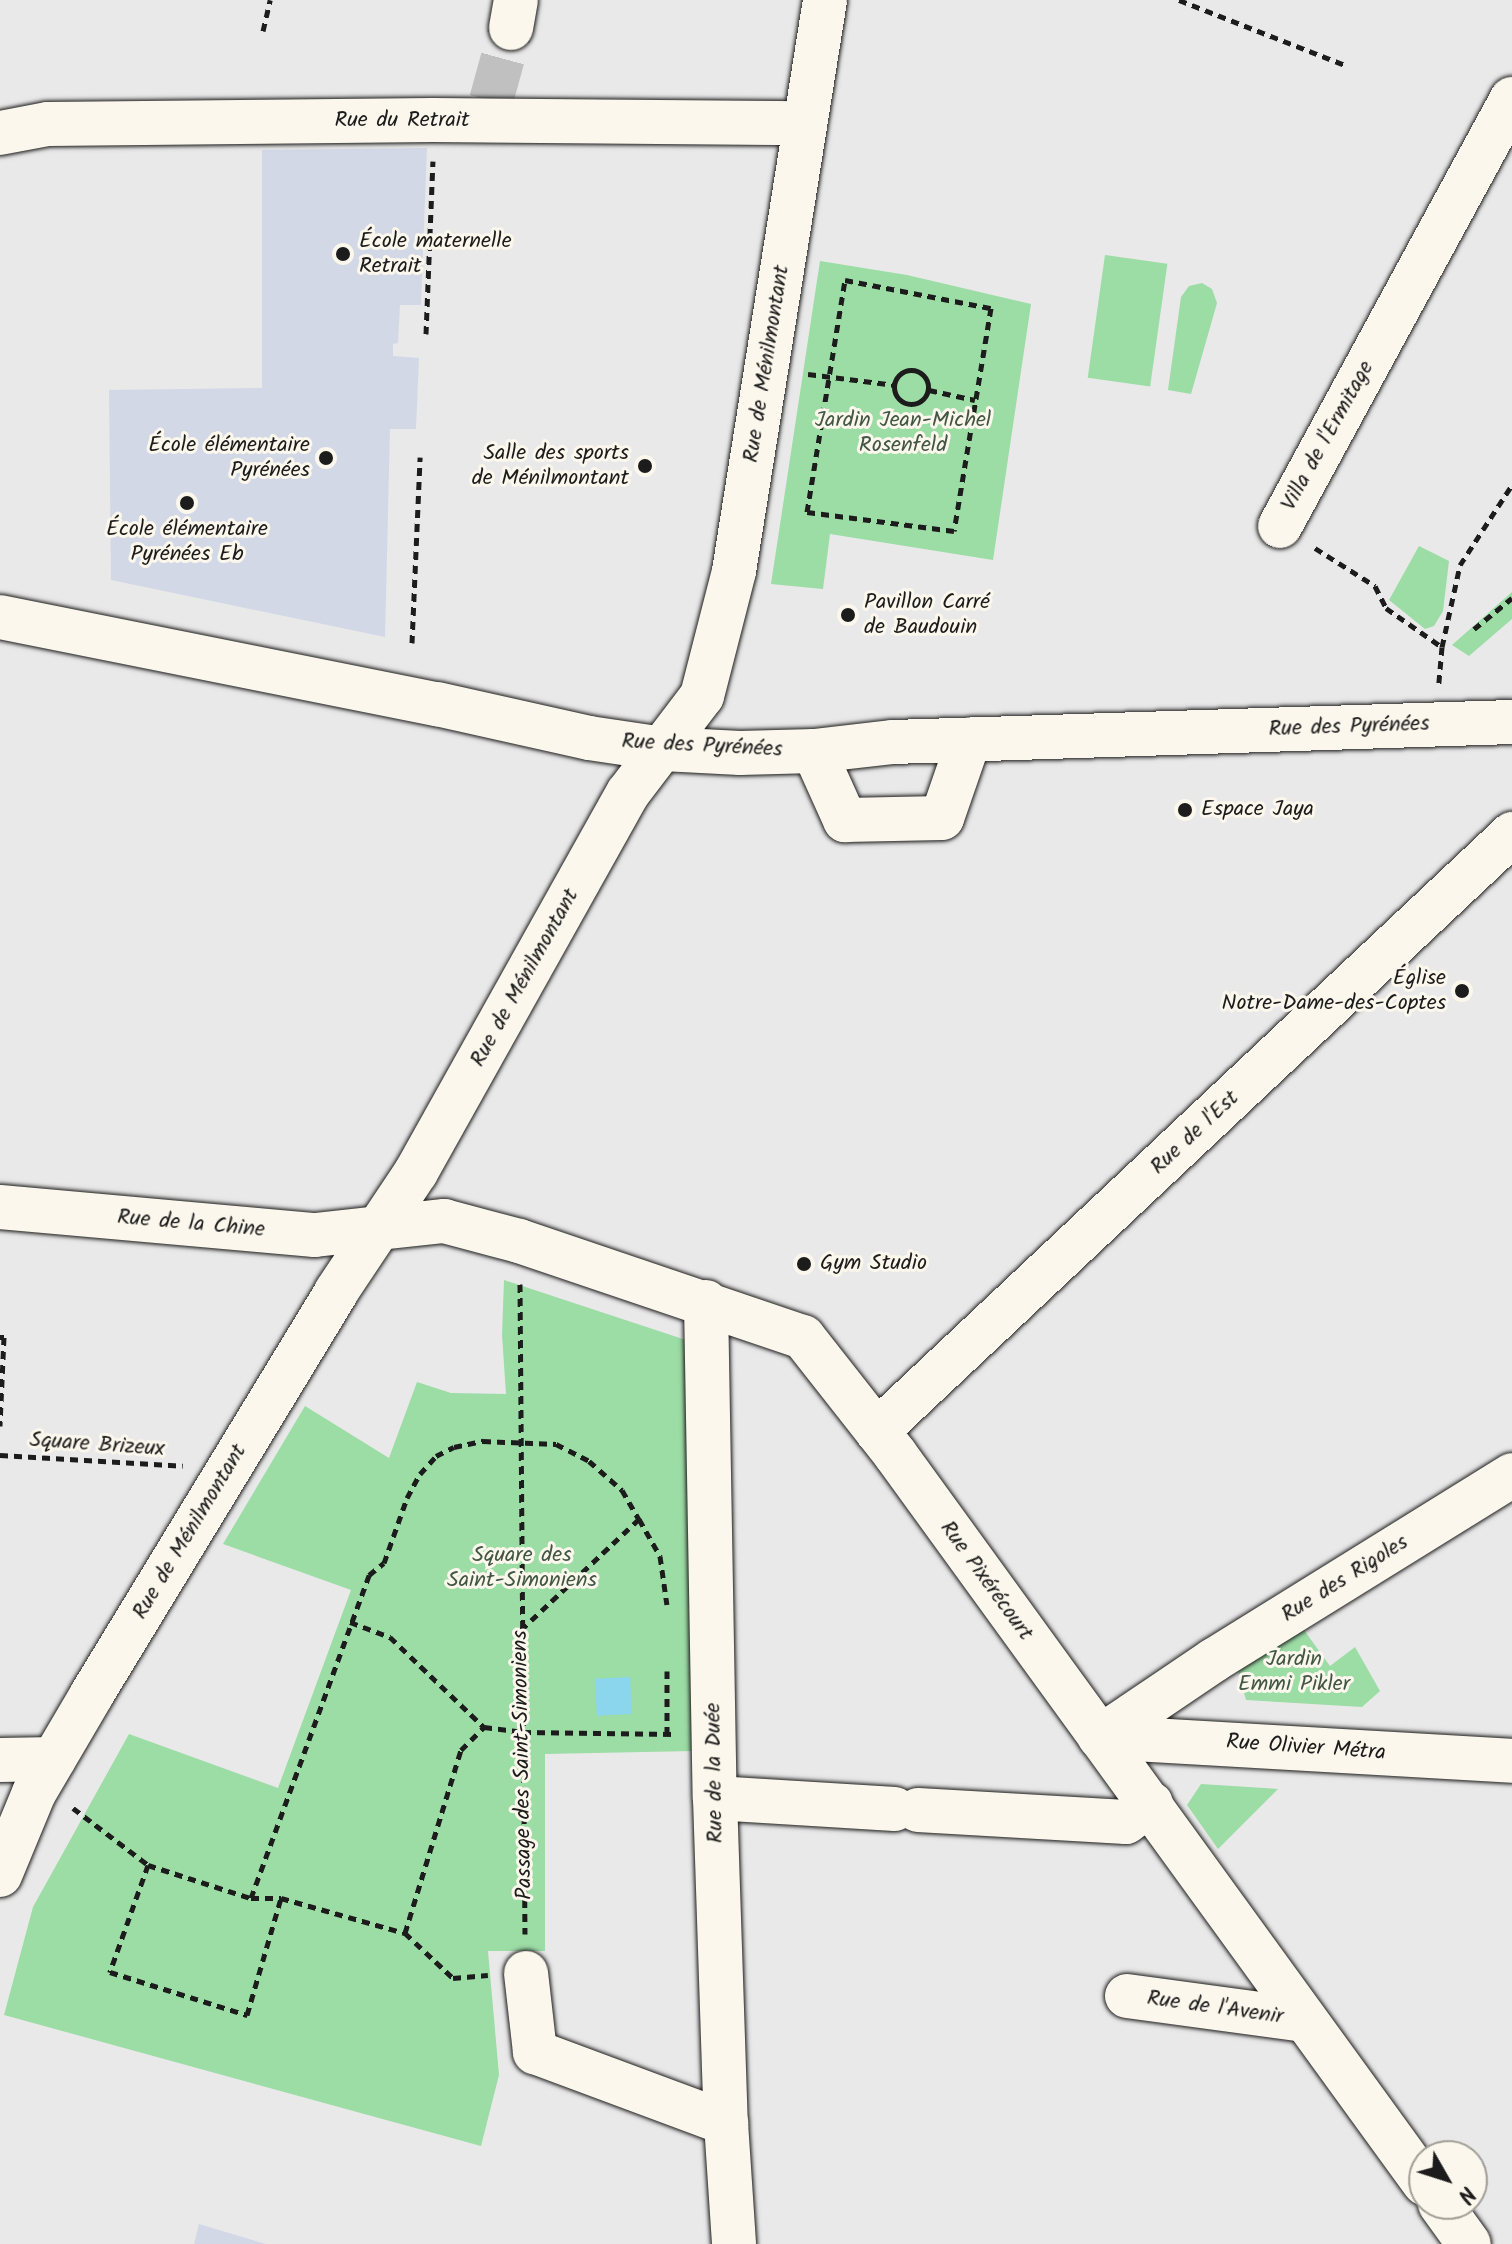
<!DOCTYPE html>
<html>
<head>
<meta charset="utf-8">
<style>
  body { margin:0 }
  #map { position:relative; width:1512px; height:2244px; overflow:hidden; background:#e9e9ea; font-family:Kalam,sans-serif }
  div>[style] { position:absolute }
  .built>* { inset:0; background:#d3d8e7 }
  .green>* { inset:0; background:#9cdca5; transform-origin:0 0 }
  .water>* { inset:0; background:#8bd6ec; transform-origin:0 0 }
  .minor-tunnel>* { height:44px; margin-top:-22px; transform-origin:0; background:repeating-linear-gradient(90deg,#c0c0c1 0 44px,transparent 0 66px) }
  .path>* { height:5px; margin-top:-2.5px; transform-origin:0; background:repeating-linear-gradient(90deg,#1c1c1c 0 8px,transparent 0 14px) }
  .path>.ring { margin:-2.5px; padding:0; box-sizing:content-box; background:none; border:5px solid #1c1c1c; border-radius:50% }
  .roads { filter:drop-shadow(0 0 2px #1c1c1c) drop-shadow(0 0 2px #1c1c1c) }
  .minor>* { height:44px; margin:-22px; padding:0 22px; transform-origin:22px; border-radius:22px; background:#fbf7ec }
  .major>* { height:44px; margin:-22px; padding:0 22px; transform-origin:22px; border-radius:22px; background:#fbf7ec }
  .dots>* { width:22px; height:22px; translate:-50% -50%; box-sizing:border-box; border:4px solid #fbf7ec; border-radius:50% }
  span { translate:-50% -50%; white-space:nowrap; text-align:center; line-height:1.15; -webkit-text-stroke:6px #fbf7ec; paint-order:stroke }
  .street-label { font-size:22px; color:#1c1c1c }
  .poi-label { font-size:22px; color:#1c1c1c }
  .left { translate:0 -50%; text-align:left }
  .right { translate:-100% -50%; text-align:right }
  .park-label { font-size:22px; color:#425645 }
  .north { position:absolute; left:1408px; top:2140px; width:80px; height:80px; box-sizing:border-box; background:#fbf7ec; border:2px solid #a29f99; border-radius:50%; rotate:129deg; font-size:22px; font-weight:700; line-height:32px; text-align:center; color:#1c1c1c }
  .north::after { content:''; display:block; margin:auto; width:28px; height:36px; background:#1c1c1c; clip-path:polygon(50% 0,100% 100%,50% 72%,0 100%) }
</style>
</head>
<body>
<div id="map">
  <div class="built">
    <div style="clip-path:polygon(427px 148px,421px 305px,400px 305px,398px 343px,393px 344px,393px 356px,419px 358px,416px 429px,390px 429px,385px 637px,111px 580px,109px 390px,262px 388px,262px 150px)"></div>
    <div style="clip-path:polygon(199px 2224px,266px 2244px,194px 2244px)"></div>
  </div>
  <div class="green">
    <div style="left:1105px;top:255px;width:63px;height:124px;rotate:8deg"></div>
    <div style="clip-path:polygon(820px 261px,907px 275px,1031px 304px,993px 560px,830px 534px,823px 589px,771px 584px)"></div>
    <div style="clip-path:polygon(1202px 283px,1212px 289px,1217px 303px,1191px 394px,1168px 390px,1181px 297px,1189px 286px)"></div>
    <div style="clip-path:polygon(1419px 546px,1449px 561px,1443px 611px,1434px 626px,1425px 629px,1389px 600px)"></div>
    <div style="clip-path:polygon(1512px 592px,1512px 619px,1469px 656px,1452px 645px)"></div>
    <div style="clip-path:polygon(504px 1280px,692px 1342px,694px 1751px,545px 1754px,545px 1951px,488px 1951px,499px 2075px,481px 2146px,4px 2015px,33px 1907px,129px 1734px,278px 1788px,351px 1590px,223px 1544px,305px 1406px,389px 1458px,417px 1382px,451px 1393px,506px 1394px,502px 1335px)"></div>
    <div style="clip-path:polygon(1304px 1630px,1330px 1666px,1355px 1647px,1380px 1691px,1362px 1707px,1246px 1700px,1238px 1671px)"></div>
    <div style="clip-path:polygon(1201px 1784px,1278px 1789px,1218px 1849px,1187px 1805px)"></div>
  </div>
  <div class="water">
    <div style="left:630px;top:1677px;width:37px;height:35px;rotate:87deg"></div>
  </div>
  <div class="minor-tunnel">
    <div style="left:491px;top:101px;width:76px;rotate:-74.7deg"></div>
  </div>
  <div class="path">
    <div style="left:1179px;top:0;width:180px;rotate:21.4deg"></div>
    <div style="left:263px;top:31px;width:32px;rotate:-77deg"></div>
    <div style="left:845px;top:280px;width:149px;rotate:10.9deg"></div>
    <div style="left:991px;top:308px;width:226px;rotate:99.4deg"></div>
    <div style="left:954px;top:531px;width:148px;rotate:-172.6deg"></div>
    <div style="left:807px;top:512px;width:235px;rotate:-80.7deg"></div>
    <div style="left:426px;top:334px;width:173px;rotate:-87.7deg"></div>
    <div class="ring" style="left:894px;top:370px;width:29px;height:29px"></div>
    <div style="left:808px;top:374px;width:88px;rotate:7.2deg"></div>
    <div style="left:929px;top:390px;width:47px;rotate:12.3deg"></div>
    <div style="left:1315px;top:548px;width:71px;rotate:32.3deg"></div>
    <div style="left:1375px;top:586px;width:25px;rotate:63deg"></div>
    <div style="left:1386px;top:608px;width:68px;rotate:34.9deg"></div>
    <div style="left:1442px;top:647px;width:37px;rotate:95deg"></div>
    <div style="left:1474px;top:629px;width:49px;rotate:-39.2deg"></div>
    <div style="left:412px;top:643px;width:186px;rotate:-87.5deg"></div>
    <div style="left:1442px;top:647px;width:84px;rotate:-77.6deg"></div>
    <div style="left:1460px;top:565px;width:95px;rotate:-57deg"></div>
    <div style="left:520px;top:1284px;width:650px;rotate:89.56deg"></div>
    <div style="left:0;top:1337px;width:4px"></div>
    <div style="left:4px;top:1337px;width:89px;rotate:92.6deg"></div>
    <div style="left:0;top:1455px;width:183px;rotate:3.4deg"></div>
    <div style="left:639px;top:1519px;width:43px;rotate:60.4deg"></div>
    <div style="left:660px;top:1556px;width:49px;rotate:81.9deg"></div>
    <div style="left:350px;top:1622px;width:43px;rotate:20.6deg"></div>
    <div style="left:390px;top:1637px;width:130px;rotate:43.8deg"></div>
    <div style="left:667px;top:1734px;width:63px;rotate:-90deg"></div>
    <div style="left:73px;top:1808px;width:94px;rotate:37.2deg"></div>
    <div style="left:148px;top:1865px;width:108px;rotate:17.8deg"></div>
    <div style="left:251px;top:1898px;width:30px"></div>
    <div style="left:281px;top:1898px;width:129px;rotate:15.8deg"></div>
    <div style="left:405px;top:1933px;width:66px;rotate:43.2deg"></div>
    <div style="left:453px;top:1978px;width:35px;rotate:-5deg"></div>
    <div style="left:148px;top:1865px;width:114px;rotate:109.6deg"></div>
    <div style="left:110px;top:1972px;width:144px;rotate:17.4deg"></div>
    <div style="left:247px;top:2015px;width:122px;rotate:-73.8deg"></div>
    <div style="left:251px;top:1898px;width:344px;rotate:-69.9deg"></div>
    <div style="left:369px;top:1575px;width:19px;rotate:-39deg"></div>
    <div style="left:384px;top:1563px;width:69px;rotate:-70.5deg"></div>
    <div style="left:407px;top:1498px;width:27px;rotate:-62deg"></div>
    <div style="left:420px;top:1474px;width:24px;rotate:-48deg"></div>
    <div style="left:436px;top:1456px;width:20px;rotate:-27deg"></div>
    <div style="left:454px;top:1447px;width:30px;rotate:-12deg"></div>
    <div style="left:483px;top:1441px;width:73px;rotate:2.4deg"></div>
    <div style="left:556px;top:1444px;width:37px;rotate:27deg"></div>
    <div style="left:589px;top:1461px;width:44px;rotate:41.3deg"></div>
    <div style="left:622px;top:1490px;width:34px;rotate:60deg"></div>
    <div style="left:639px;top:1519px;width:161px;rotate:136.8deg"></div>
    <div style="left:405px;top:1933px;width:191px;rotate:-73deg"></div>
    <div style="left:461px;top:1750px;width:33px;rotate:-45deg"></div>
    <div style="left:484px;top:1727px;width:39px;rotate:7deg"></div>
    <div style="left:523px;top:1732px;width:151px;rotate:0.8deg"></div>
  </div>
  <div class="roads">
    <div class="minor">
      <div style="left:511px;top:28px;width:28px;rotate:-80deg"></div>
      <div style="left:0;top:133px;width:49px;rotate:-10.6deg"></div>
      <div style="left:48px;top:124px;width:385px;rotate:-0.6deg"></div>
      <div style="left:433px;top:120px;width:371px;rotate:0.5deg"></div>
      <div style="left:1280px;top:526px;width:486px;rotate:-61.5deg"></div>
      <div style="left:814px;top:751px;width:76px;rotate:65.8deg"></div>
      <div style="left:845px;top:820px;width:97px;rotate:-1.2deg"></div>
      <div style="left:942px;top:818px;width:83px;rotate:-70.9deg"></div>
      <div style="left:0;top:1207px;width:316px;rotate:5.1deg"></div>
      <div style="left:315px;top:1235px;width:130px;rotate:-6.2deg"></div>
      <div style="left:444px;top:1221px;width:78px;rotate:14.9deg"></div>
      <div style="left:519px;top:1241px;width:300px;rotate:18.7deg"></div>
      <div style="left:803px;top:1337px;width:149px;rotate:51.8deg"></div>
      <div style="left:895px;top:1454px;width:901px;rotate:54.03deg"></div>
      <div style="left:706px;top:1302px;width:496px;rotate:89deg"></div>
      <div style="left:715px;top:1798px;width:325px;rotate:88.1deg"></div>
      <div style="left:726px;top:2123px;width:121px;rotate:86.2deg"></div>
      <div style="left:877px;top:1431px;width:872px;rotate:-43.23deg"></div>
      <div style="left:1100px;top:1737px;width:138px;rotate:-34deg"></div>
      <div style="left:1214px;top:1660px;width:351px;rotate:-31.8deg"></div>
      <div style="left:1100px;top:1737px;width:413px;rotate:3.3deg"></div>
      <div style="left:0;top:1760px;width:54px;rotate:-1.1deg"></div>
      <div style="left:715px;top:1798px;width:180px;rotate:3.5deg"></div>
      <div style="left:918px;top:1810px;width:208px;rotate:3.3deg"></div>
      <div style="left:1126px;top:1822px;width:31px;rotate:-36deg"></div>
      <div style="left:0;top:1875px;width:89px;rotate:-67.5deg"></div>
      <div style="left:34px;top:1793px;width:115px;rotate:-59.6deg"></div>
      <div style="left:92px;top:1694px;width:470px;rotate:-58.7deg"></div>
      <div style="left:336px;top:1292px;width:144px;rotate:-56.3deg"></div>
      <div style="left:416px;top:1172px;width:434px;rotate:-60.8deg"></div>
      <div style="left:628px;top:793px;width:122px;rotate:-52.7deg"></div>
      <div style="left:702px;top:696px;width:129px;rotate:-75.6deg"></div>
      <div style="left:734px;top:571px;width:578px;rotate:-80.94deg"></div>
      <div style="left:526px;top:1973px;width:80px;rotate:83.5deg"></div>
      <div style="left:535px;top:2052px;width:204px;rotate:20.4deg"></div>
      <div style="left:1127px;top:1996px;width:179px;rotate:7.7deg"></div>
      <div style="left:1440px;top:2204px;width:49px;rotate:54.1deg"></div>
    </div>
    <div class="major">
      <div style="left:0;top:617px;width:446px;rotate:11.3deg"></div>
      <div style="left:437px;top:704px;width:156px;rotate:12.6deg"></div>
      <div style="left:589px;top:738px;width:75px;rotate:8.5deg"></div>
      <div style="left:663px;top:749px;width:77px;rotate:3deg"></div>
      <div style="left:740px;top:753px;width:74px;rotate:-1.5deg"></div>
      <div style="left:814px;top:751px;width:80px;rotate:-6.5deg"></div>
      <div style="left:893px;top:742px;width:619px;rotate:-1.85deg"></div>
    </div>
  </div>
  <div class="dots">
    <div style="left:343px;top:254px;background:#1c1c1c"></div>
    <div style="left:326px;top:458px;background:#1c1c1c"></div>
    <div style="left:645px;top:466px;background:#1c1c1c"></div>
    <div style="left:187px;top:503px;background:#1c1c1c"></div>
    <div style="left:848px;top:615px;background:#1c1c1c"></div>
    <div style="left:1185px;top:810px;background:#1c1c1c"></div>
    <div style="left:1462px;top:991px;background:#1c1c1c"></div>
    <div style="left:804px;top:1264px;background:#1c1c1c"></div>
  </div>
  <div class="street-label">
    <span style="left:402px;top:121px">Rue du Retrait</span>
    <span style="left:767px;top:364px;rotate:-81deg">Rue de Ménilmontant</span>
    <span style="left:1328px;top:436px;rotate:-61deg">Villa de l'Ermitage</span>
    <span style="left:1349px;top:727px;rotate:-2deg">Rue des Pyrénées</span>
    <span style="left:702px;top:746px;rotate:3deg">Rue des Pyrénées</span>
    <span style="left:525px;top:978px;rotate:-61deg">Rue de Ménilmontant</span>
    <span style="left:1195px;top:1133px;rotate:-43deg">Rue de l'Est</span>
    <span style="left:191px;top:1224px;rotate:5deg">Rue de la Chine</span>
    <span style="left:97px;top:1445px;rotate:4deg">Square Brizeux</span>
    <span style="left:190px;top:1532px;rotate:-59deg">Rue de Ménilmontant</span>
    <span style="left:1345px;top:1579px;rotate:-32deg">Rue des Rigoles</span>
    <span style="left:986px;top:1581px;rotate:54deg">Rue Pixérécourt</span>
    <span style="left:1306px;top:1748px;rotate:4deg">Rue Olivier Métra</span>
    <span style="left:523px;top:1765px;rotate:-91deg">Passage des Saint-Simoniens</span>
    <span style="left:715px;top:1773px;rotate:-91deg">Rue de la Duée</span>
    <span style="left:1215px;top:2008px;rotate:8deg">Rue de l'Avenir</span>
  </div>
  <div class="poi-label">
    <span class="left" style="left:359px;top:254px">École maternelle<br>Retrait</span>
    <span class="right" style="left:310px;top:458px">École élémentaire<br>Pyrénées</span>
    <span class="right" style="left:629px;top:466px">Salle des sports<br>de Ménilmontant</span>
    <span style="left:187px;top:542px">École élémentaire<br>Pyrénées Eb</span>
    <span class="left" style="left:864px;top:615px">Pavillon Carré<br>de Baudouin</span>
    <span class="left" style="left:1201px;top:810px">Espace Jaya</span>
    <span class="right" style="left:1446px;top:991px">Église<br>Notre-Dame-des-Coptes</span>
    <span class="left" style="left:820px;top:1264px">Gym Studio</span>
  </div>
  <div class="park-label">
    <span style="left:903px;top:433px">Jardin Jean-Michel<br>Rosenfeld</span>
    <span style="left:522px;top:1568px">Square des<br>Saint-Simoniens</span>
    <span style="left:1294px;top:1672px">Jardin<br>Emmi Pikler</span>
  </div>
  <div class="north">N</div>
</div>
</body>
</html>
